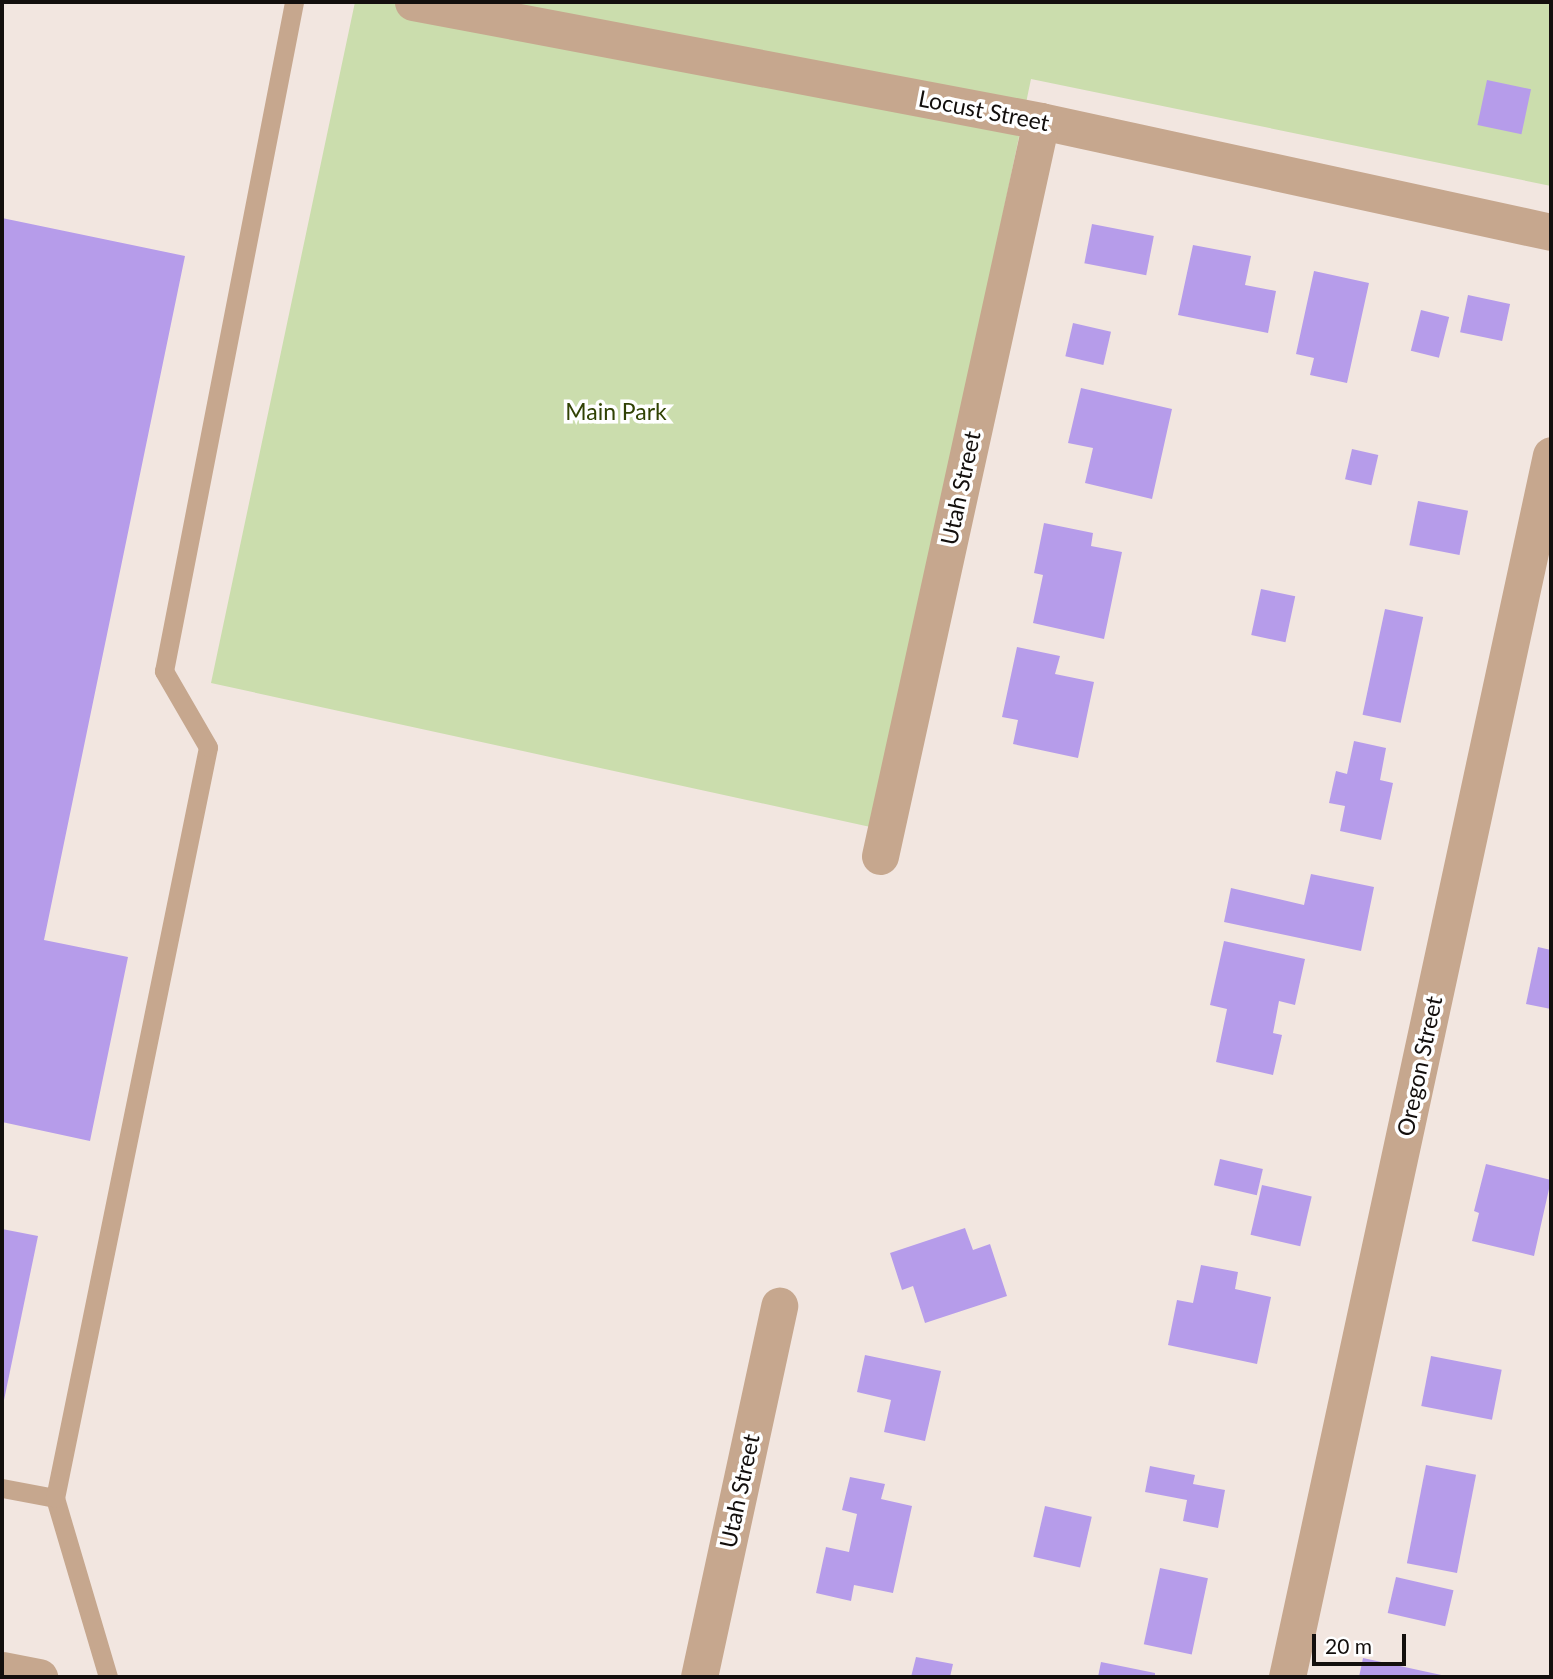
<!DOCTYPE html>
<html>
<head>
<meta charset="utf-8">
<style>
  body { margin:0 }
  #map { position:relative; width:1553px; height:1679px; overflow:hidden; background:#f2e6e0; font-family:Lato,sans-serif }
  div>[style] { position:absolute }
  .green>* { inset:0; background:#cbddad }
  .building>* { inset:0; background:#b69cea; transform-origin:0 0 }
  .service>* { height:19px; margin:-9.5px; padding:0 9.5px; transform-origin:9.5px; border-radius:9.5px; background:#c6a78e }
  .minor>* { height:37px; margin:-18.5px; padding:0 18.5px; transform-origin:18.5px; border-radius:18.5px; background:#c6a78e }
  span { translate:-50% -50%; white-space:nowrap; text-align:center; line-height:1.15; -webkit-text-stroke:7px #fff; paint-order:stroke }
  .street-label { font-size:23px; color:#130f0d }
  .park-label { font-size:23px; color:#314204 }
  .frame { position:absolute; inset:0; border:4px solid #130f0d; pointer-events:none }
  .scale { position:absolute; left:1312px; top:1634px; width:94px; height:32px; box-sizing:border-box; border:4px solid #130f0d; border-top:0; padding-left:9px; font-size:21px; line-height:24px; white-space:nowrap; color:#130f0d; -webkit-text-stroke:5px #fff; paint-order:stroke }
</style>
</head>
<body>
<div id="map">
  <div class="green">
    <div style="clip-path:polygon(355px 2px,1551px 2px,1551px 186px,1031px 79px,875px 828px,211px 683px)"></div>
  </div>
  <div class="building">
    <div style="left:1487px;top:80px;width:45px;height:46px;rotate:12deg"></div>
    <div style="clip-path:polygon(2px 218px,185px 256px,44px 940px,128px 957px,90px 1141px,2px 1122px)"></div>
    <div style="left:1092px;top:224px;width:63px;height:40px;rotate:11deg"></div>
    <div style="clip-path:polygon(1193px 245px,1251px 256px,1245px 285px,1276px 291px,1268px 333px,1178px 315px)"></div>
    <div style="clip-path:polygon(1314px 271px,1369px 283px,1347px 383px,1310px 375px,1314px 358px,1296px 354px)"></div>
    <div style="left:1468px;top:295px;width:43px;height:38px;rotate:12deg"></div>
    <div style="left:1421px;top:310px;width:29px;height:42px;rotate:14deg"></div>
    <div style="left:1073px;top:323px;width:39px;height:34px;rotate:13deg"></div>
    <div style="clip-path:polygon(1081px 388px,1172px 409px,1152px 499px,1085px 483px,1093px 448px,1068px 443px)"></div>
    <div style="left:1352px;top:449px;width:27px;height:31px;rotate:13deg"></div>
    <div style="left:1418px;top:501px;width:51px;height:45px;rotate:11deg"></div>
    <div style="clip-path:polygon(1044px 523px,1093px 533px,1091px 546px,1122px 552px,1104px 639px,1033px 623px,1043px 575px,1034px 573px)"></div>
    <div style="left:1261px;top:589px;width:35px;height:47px;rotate:12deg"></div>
    <div style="left:1385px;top:609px;width:39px;height:108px;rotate:12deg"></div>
    <div style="clip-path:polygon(1017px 647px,1060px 656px,1055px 674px,1094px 682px,1078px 758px,1013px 744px,1018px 720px,1002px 717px)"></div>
    <div style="clip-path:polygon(1354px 741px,1386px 748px,1380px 780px,1393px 783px,1381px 840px,1340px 831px,1345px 806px,1329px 803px,1336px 771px,1347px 774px)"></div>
    <div style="clip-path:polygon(1311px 874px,1374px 887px,1361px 951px,1224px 922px,1231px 888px,1304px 905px)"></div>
    <div style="clip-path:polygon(1224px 941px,1305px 959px,1295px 1005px,1279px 1001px,1273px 1033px,1282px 1035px,1273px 1075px,1216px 1062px,1227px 1009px,1210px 1005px)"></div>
    <div style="clip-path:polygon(1538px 947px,1551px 950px,1551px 1009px,1526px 1004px)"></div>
    <div style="left:1220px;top:1159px;width:44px;height:27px;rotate:13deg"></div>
    <div style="clip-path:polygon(1486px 1164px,1551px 1180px,1534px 1256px,1472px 1241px,1479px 1213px,1474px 1211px)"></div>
    <div style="left:1262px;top:1185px;width:51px;height:51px;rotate:13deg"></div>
    <div style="clip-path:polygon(965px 1228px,973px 1250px,990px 1244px,1007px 1296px,925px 1323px,913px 1286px,902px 1290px,890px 1253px)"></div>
    <div style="clip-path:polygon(2px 1229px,38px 1236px,3px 1405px,2px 1405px)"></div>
    <div style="clip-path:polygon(1201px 1265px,1238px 1272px,1235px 1289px,1271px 1297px,1257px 1364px,1168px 1345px,1177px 1300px,1193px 1303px)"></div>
    <div style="clip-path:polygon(865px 1355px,941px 1371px,925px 1441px,884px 1432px,891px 1400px,857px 1392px)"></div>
    <div style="left:1431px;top:1356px;width:72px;height:51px;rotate:11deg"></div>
    <div style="left:1426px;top:1465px;width:51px;height:100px;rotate:11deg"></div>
    <div style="clip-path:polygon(1150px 1466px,1195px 1475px,1193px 1484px,1225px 1490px,1218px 1528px,1183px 1521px,1187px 1500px,1145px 1492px)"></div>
    <div style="clip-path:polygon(850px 1477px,885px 1484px,881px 1499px,912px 1506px,893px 1593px,854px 1585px,851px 1601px,816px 1593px,826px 1547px,849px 1552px,857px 1514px,842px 1510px)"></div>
    <div style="left:1045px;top:1506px;width:48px;height:52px;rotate:13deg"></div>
    <div style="left:1160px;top:1568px;width:49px;height:78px;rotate:12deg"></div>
    <div style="left:1396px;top:1577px;width:59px;height:37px;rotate:13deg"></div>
    <div style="clip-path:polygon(916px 1657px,953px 1664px,950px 1677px,911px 1677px)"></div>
    <div style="clip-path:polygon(1363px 1658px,1446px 1676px,1445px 1677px,1359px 1677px)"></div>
    <div style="clip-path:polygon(1101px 1662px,1155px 1673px,1155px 1677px,1098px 1677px)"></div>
  </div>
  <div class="service">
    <div style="left:2px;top:1488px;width:54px;rotate:10.7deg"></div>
    <div style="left:55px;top:1498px;width:187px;rotate:73.5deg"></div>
    <div style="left:55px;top:1498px;width:766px;rotate:-78.48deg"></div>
    <div style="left:208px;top:747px;width:88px;rotate:-120.1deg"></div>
    <div style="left:164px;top:671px;width:682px;rotate:-79deg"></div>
  </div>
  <div class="minor">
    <div style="left:413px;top:2px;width:639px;rotate:10.73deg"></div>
    <div style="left:1041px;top:121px;width:522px;rotate:12.28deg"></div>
    <div style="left:880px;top:856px;width:752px;rotate:-77.64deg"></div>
    <div style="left:2px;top:1670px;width:38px;rotate:11deg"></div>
    <div style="left:699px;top:1677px;width:380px;rotate:-77.8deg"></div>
    <div style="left:1287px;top:1677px;width:1250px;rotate:-77.81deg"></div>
  </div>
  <div class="street-label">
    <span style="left:984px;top:110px;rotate:11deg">Locust Street</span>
    <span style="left:960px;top:488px;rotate:-78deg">Utah Street</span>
    <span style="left:1419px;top:1066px;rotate:-78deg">Oregon Street</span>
    <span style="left:739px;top:1491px;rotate:-78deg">Utah Street</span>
  </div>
  <div class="park-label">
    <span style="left:616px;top:411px">Main Park</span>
  </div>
  <div class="frame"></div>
  <div class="scale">20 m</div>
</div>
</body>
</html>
